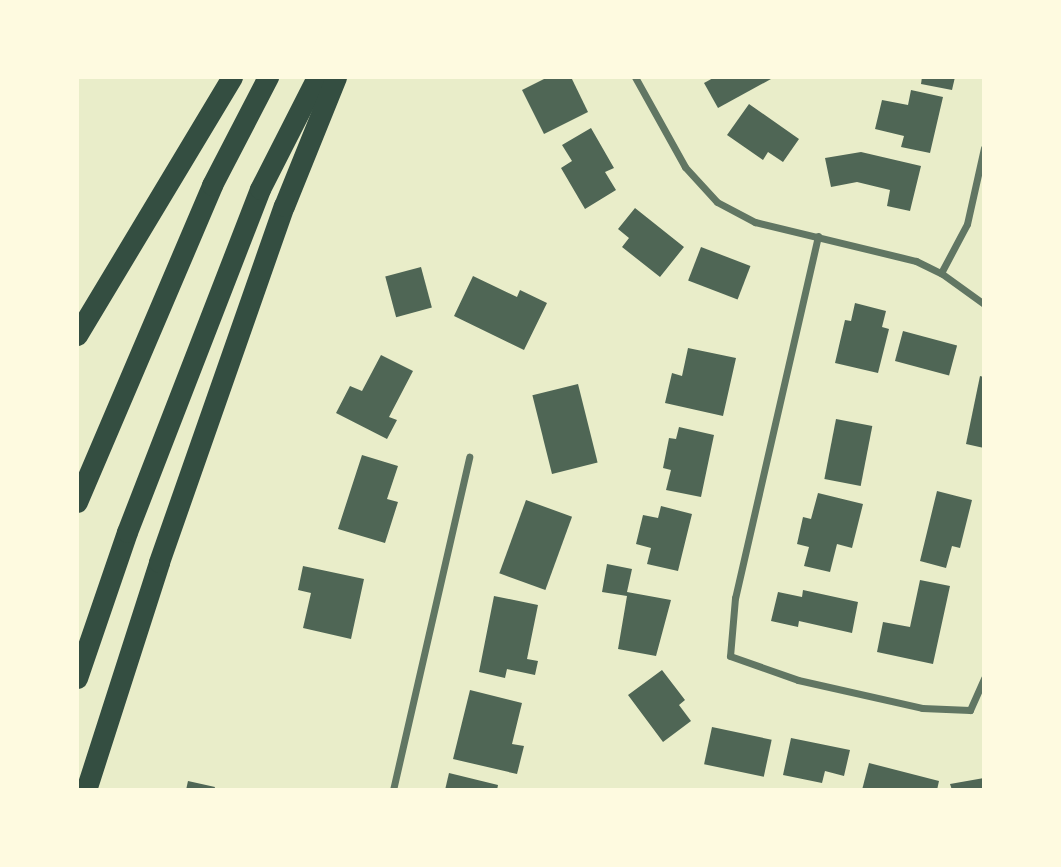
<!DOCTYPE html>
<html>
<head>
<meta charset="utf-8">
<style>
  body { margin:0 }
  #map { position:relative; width:1061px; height:867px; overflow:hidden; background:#e9edc9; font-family:Cabin,sans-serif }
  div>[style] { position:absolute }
  .building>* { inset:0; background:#4f6655; transform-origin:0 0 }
  .minor>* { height:7px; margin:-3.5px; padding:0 3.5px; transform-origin:3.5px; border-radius:3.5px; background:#617663 }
  .motorway>* { height:21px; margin:-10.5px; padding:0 10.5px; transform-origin:10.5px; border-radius:10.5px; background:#344e41 }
  span { translate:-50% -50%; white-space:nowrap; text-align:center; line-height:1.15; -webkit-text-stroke:7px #fefae0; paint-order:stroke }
  .frame { position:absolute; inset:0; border:79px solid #fefae0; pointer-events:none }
</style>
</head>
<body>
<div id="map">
  <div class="building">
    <div style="clip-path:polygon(548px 77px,571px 77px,588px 112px,544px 134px,522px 90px)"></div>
    <div style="clip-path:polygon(715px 77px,770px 77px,771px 79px,718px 108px,704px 83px)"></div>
    <div style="clip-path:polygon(922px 77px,955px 77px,952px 90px,921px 84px)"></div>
    <div style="clip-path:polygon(911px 90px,943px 97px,930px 153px,901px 147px,904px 136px,875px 129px,882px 100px,908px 105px)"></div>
    <div style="clip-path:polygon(749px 104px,799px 139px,783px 162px,768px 152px,763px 160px,727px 135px)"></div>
    <div style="clip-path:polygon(591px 128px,614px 168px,605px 172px,616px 190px,585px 209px,561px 168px,572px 161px,562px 145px)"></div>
    <div style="clip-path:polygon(861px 152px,921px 166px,910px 211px,887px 206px,890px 190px,857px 182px,831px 187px,825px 158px)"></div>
    <div style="clip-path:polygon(635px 208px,684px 247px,660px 277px,622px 247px,629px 238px,618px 229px)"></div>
    <div style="left:701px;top:247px;width:53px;height:36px;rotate:21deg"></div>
    <div style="left:421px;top:267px;width:42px;height:37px;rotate:75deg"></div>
    <div style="clip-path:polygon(473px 276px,517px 297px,520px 290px,547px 303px,524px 350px,454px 316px)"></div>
    <div style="clip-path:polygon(855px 303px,886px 311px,882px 327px,889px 329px,878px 373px,835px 363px,845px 320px,851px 321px)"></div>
    <div style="left:903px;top:331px;width:56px;height:31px;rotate:15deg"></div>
    <div style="clip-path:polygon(688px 348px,736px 358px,723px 416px,665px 403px,672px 373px,682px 376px)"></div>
    <div style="clip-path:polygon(381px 355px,413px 371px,389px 417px,397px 420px,387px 439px,336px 413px,350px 386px,362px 391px)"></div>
    <div style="clip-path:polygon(980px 376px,984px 377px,984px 448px,966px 444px)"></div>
    <div style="left:578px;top:384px;width:81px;height:47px;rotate:76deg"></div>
    <div style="left:836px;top:419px;width:37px;height:61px;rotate:11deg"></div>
    <div style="clip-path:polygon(679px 427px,714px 435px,701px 497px,666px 490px,671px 470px,663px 468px,669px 438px,676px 439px)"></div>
    <div style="clip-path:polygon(362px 455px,398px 466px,387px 499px,398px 502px,385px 543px,338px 529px)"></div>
    <div style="clip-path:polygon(937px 491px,972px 500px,960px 548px,952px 546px,946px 568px,920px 561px)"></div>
    <div style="clip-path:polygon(818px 493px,863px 504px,852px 548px,837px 544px,830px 572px,804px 566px,809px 547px,797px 544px,803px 517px,811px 519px)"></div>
    <div style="left:526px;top:500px;width:49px;height:78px;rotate:20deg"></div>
    <div style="clip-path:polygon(661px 506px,692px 514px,678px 571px,647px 564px,651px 548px,636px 544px,643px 515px,658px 518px)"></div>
    <div style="clip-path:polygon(607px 564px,632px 569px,627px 592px,671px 600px,656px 656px,618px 649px,627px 596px,602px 592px)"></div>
    <div style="clip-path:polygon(303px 566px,364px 579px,351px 639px,303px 628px,311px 593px,298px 590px)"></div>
    <div style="clip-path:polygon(920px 580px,950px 586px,933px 664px,877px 652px,883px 622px,910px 627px)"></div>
    <div style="clip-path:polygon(803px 590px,858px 602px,852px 633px,799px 621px,798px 627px,771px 621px,778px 592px,802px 597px)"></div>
    <div style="clip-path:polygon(494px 596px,538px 605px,527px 659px,538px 661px,535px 675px,507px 669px,505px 678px,479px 672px)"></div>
    <div style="clip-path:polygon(662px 670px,685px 700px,679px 705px,691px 721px,663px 742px,628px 695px)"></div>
    <div style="clip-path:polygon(470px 690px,522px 703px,512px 744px,524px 746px,517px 774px,453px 759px)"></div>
    <div style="left:712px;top:727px;width:61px;height:38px;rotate:12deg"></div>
    <div style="clip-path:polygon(791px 738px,850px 750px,844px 776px,825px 771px,822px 783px,783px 775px)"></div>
    <div style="clip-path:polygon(869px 763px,939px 781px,937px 790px,862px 790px)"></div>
    <div style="clip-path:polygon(449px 773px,498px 785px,497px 790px,445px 790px)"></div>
    <div style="clip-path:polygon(984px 778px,984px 790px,952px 790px,950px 784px)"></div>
    <div style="clip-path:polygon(188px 781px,215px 787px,214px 790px,186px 790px)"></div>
  </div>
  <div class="minor">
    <div style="left:635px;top:77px;width:103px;rotate:60.9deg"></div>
    <div style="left:685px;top:167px;width:47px;rotate:47.6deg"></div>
    <div style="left:717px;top:202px;width:43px;rotate:27.8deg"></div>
    <div style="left:755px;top:222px;width:166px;rotate:13.6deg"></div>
    <div style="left:916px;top:261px;width:28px;rotate:26deg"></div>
    <div style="left:941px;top:273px;width:53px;rotate:35.8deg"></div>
    <div style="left:818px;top:236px;width:371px;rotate:102.9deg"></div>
    <div style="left:735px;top:598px;width:58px;rotate:94.9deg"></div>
    <div style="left:730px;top:656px;width:72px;rotate:19.4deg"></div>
    <div style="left:798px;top:680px;width:127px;rotate:12.7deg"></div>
    <div style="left:922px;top:708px;width:48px;rotate:2.4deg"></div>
    <div style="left:970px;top:710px;width:35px;rotate:-66deg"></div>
    <div style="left:941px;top:273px;width:55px;rotate:-62deg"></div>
    <div style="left:967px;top:224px;width:78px;rotate:-77.4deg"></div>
    <div style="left:393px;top:790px;width:342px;rotate:-77.1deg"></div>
  </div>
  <div class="motorway">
    <div style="left:77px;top:335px;width:301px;rotate:-59deg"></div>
    <div style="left:77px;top:502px;width:345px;rotate:-66.9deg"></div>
    <div style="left:212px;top:185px;width:122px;rotate:-62.6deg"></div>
    <div style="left:77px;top:678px;width:154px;rotate:-71.1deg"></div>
    <div style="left:127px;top:532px;width:368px;rotate:-68.8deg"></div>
    <div style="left:260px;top:189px;width:126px;rotate:-63deg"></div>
    <div style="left:86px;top:790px;width:239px;rotate:-72.2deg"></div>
    <div style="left:159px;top:562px;width:377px;rotate:-70.7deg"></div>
    <div style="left:284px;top:206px;width:139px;rotate:-68deg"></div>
  </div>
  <div class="frame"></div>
</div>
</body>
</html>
